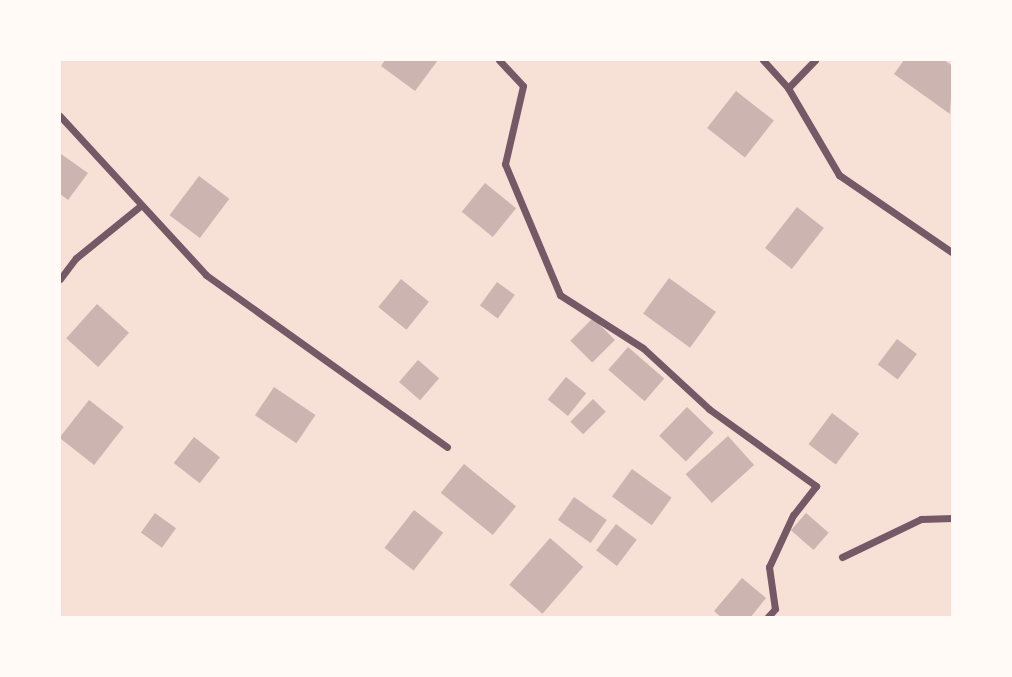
<!DOCTYPE html>
<html>
<head>
<meta charset="utf-8">
<style>
  body { margin:0 }
  #map { position:relative; width:1012px; height:677px; overflow:hidden; background:#f7e1d7; font-family:"IBM Plex Sans",sans-serif }
  div>[style] { position:absolute }
  .building>* { inset:0; background:#ccb4b1; transform-origin:0 0 }
  .minor>* { height:7px; margin:-3.5px; padding:0 3.5px; transform-origin:3.5px; border-radius:3.5px; background:#755966 }
  span { translate:-50% -50%; white-space:nowrap; text-align:center; line-height:1.15; -webkit-text-stroke:5px #fffaf5; paint-order:stroke }
  .frame { position:absolute; inset:0; border:61px solid #fffaf5; pointer-events:none }
</style>
</head>
<body>
<div id="map">
  <div class="building">
    <div style="clip-path:polygon(385px 60px,438px 60px,415px 91px,381px 66px)"></div>
    <div style="clip-path:polygon(904px 60px,944px 60px,953px 66px,950px 114px,894px 74px)"></div>
    <div style="left:736px;top:91px;width:48px;height:47px;rotate:38deg"></div>
    <div style="clip-path:polygon(61px 154px,88px 173px,68px 200px,60px 194px)"></div>
    <div style="left:199px;top:176px;width:38px;height:49px;rotate:37deg"></div>
    <div style="left:485px;top:183px;width:40px;height:37px;rotate:39deg"></div>
    <div style="left:797px;top:207px;width:34px;height:52px;rotate:38deg"></div>
    <div style="left:669px;top:278px;width:58px;height:44px;rotate:36deg"></div>
    <div style="left:401px;top:279px;width:36px;height:36px;rotate:39deg"></div>
    <div style="left:497px;top:282px;width:22px;height:29px;rotate:36deg"></div>
    <div style="left:97px;top:304px;width:43px;height:46px;rotate:42deg"></div>
    <div style="left:593px;top:318px;width:31px;height:32px;rotate:45deg"></div>
    <div style="left:897px;top:339px;width:25px;height:32px;rotate:37deg"></div>
    <div style="left:628px;top:347px;width:48px;height:30px;rotate:41deg"></div>
    <div style="left:418px;top:360px;width:28px;height:29px;rotate:41deg"></div>
    <div style="left:566px;top:377px;width:26px;height:29px;rotate:39deg"></div>
    <div style="left:274px;top:387px;width:50px;height:34px;rotate:34deg"></div>
    <div style="left:593px;top:399px;width:18px;height:32px;rotate:45deg"></div>
    <div style="left:89px;top:400px;width:44px;height:48px;rotate:38deg"></div>
    <div style="left:687px;top:407px;width:37px;height:40px;rotate:44deg"></div>
    <div style="left:832px;top:413px;width:34px;height:39px;rotate:37deg"></div>
    <div style="left:728px;top:436px;width:39px;height:57px;rotate:48deg"></div>
    <div style="left:194px;top:437px;width:33px;height:33px;rotate:38deg"></div>
    <div style="left:464px;top:464px;width:67px;height:37px;rotate:39deg"></div>
    <div style="left:632px;top:469px;width:49px;height:34px;rotate:36deg"></div>
    <div style="left:574px;top:497px;width:40px;height:28px;rotate:35deg"></div>
    <div style="left:414px;top:510px;width:37px;height:48px;rotate:38deg"></div>
    <div style="left:155px;top:513px;width:26px;height:24px;rotate:36deg"></div>
    <div style="left:806px;top:513px;width:30px;height:23px;rotate:41deg"></div>
    <div style="left:616px;top:524px;width:26px;height:33px;rotate:37deg"></div>
    <div style="left:550px;top:538px;width:44px;height:62px;rotate:41deg"></div>
    <div style="clip-path:polygon(742px 578px,766px 598px,750px 618px,722px 618px,714px 611px)"></div>
  </div>
  <div class="minor">
    <div style="left:499px;top:60px;width:35px;rotate:47deg"></div>
    <div style="left:523px;top:86px;width:80px;rotate:103deg"></div>
    <div style="left:505px;top:164px;width:142px;rotate:67.2deg"></div>
    <div style="left:560px;top:295px;width:98px;rotate:32.6deg"></div>
    <div style="left:643px;top:348px;width:90px;rotate:42.7deg"></div>
    <div style="left:709px;top:409px;width:132px;rotate:35.7deg"></div>
    <div style="left:816px;top:486px;width:37px;rotate:128deg"></div>
    <div style="left:793px;top:515px;width:57px;rotate:114.8deg"></div>
    <div style="left:769px;top:567px;width:42px;rotate:81.9deg"></div>
    <div style="left:775px;top:609px;width:12px;rotate:132deg"></div>
    <div style="left:763px;top:60px;width:38px;rotate:48deg"></div>
    <div style="left:788px;top:88px;width:39px;rotate:-46deg"></div>
    <div style="left:788px;top:88px;width:101px;rotate:59.6deg"></div>
    <div style="left:839px;top:175px;width:138px;rotate:34.4deg"></div>
    <div style="left:60px;top:116px;width:216px;rotate:47.4deg"></div>
    <div style="left:206px;top:275px;width:296px;rotate:35.5deg"></div>
    <div style="left:60px;top:279px;width:26px;rotate:-53deg"></div>
    <div style="left:76px;top:258px;width:81px;rotate:-39deg"></div>
    <div style="left:842px;top:557px;width:88px;rotate:-25.7deg"></div>
    <div style="left:921px;top:519px;width:32px;rotate:-2deg"></div>
  </div>
  <div class="frame"></div>
</div>
</body>
</html>
